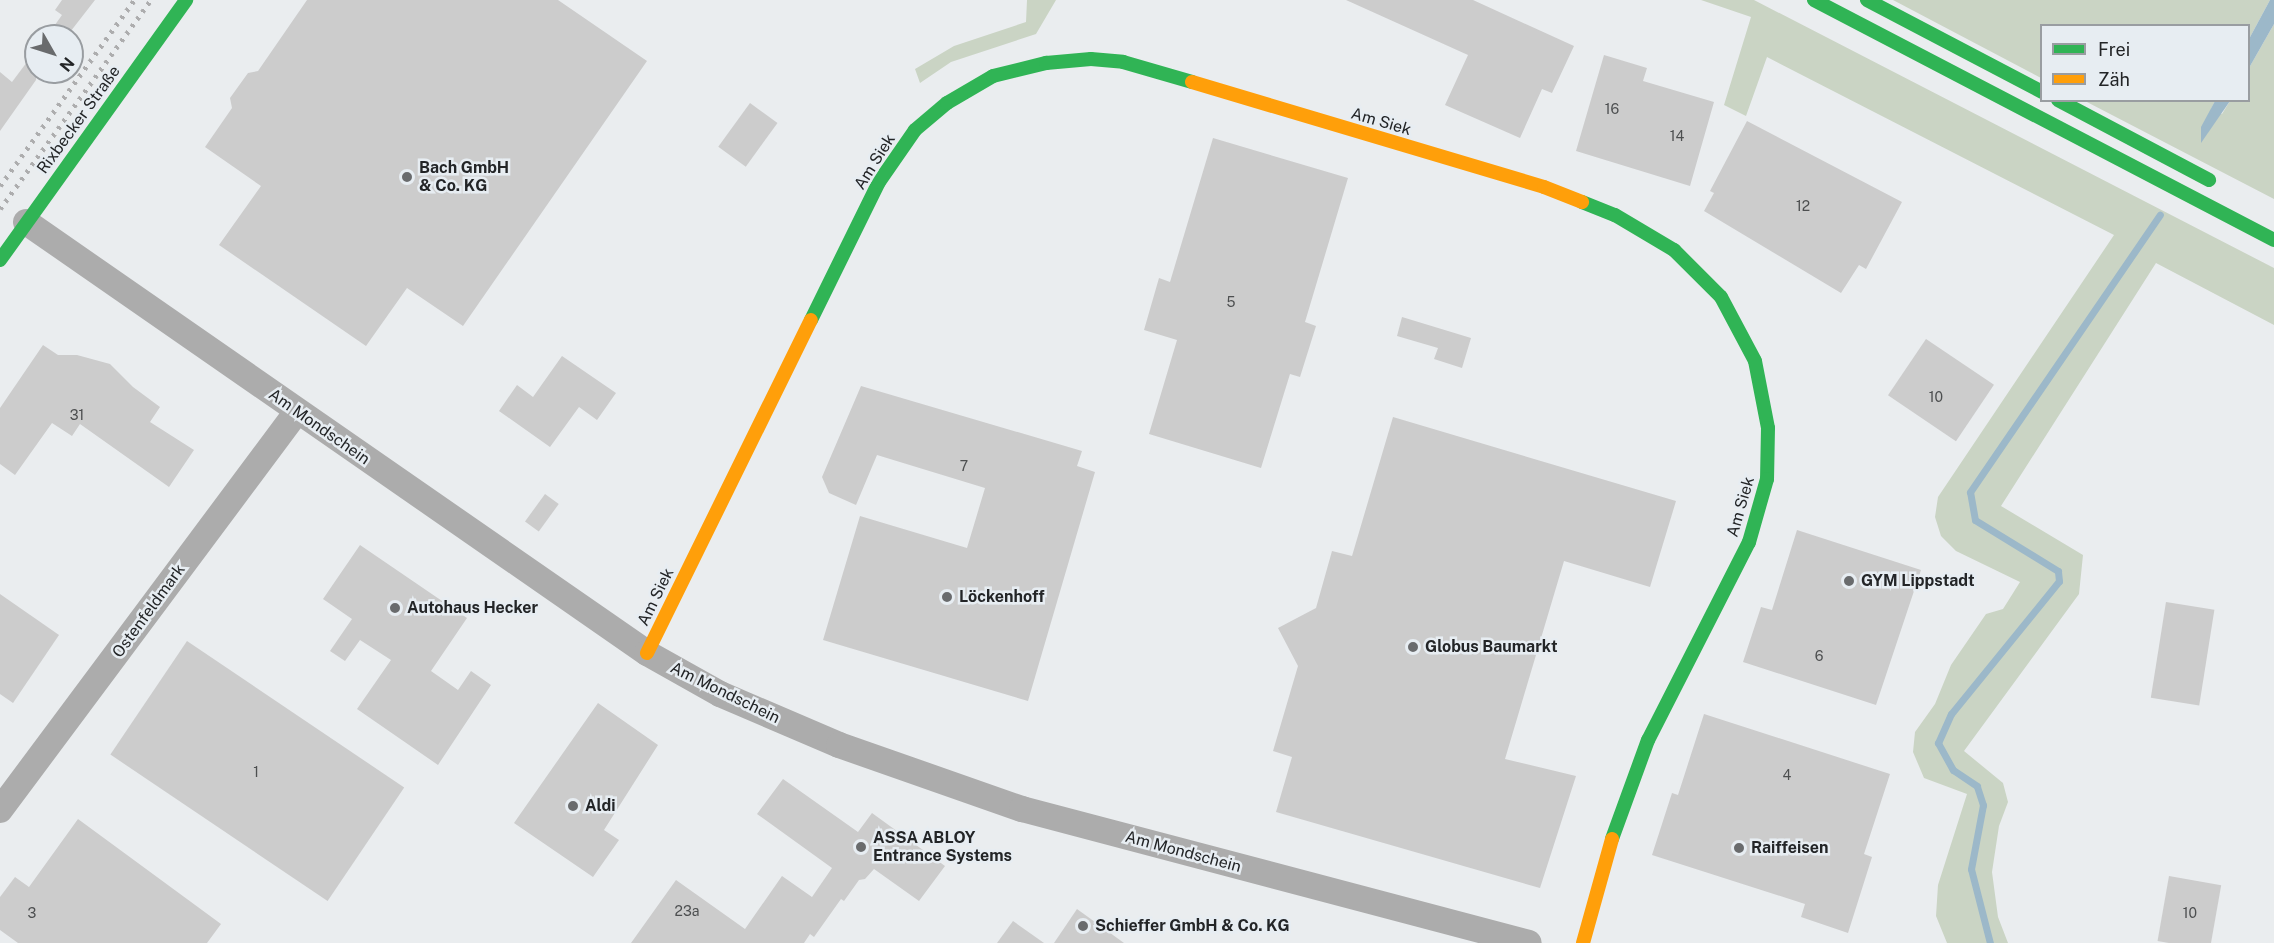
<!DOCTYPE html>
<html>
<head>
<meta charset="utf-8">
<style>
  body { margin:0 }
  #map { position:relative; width:2274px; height:943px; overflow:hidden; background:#eaedef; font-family:"Public Sans",sans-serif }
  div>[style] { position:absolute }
  .green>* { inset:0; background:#cad4c4 }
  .water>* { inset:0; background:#9cb8c9 }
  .stream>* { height:7px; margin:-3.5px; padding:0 3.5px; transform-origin:3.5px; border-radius:3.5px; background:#9cb8c9 }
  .building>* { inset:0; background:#ccc; transform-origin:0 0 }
  .street>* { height:26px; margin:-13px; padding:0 13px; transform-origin:13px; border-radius:13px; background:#acacac }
  .fast>* { height:14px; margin:-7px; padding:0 7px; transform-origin:7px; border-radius:7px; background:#30b455 }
  .slow>* { height:14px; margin:-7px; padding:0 7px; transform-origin:7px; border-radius:7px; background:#ff9f0a }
  .rail>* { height:4.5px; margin-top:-2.25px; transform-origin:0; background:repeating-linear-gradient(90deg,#adadae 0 3px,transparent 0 9px) }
  .dots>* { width:16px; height:16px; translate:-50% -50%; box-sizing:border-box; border:3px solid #e7edf2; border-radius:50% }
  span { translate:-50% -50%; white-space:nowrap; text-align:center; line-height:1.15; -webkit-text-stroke:5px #e7edf2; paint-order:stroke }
  .number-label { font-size:14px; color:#4d4f50 }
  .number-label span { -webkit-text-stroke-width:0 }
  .street-label { font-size:16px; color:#232527 }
  .poi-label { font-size:16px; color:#232527; font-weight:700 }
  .left { translate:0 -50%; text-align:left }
  .legend { position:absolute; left:2040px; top:24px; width:210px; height:78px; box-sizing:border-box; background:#e7edf2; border:2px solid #999da1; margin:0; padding:8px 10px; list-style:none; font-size:18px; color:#232527 }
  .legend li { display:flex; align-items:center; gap:12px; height:30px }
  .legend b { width:30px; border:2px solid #999da1 }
  .north { position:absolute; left:24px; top:24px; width:60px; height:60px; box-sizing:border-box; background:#e7edf2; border:2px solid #999da1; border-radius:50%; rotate:129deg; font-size:16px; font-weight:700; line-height:24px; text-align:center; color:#232527 }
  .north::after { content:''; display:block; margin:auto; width:21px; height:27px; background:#696b6d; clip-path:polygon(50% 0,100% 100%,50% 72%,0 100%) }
</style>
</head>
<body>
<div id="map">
  <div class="green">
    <div style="clip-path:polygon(1027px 0,1056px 0,1036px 34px,951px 62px,920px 83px,915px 69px,954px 46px,1026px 22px)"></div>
    <div style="clip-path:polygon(1701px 0,1754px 0,2274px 268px,2274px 325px,2156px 263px,2001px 506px,2083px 555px,2079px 594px,1964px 751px,2003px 783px,2008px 802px,1999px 826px,1992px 872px,1998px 917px,2008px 943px,1947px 943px,1936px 916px,1938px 885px,1967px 794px,1924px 778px,1913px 752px,1915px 732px,1935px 704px,1951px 665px,1986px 614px,2003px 609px,2020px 582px,1956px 551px,1941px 536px,1935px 517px,1938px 497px,2114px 235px,1767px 57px,1746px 116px,1724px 105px,1751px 17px)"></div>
    <div style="clip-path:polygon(1893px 0,2270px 0,2249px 39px,2248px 26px,2042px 26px,2041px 78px)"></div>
    <div style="clip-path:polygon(2274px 24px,2274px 199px,2085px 101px,2215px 101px,2211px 109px,2222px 114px,2230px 101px,2248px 100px,2249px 68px)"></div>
  </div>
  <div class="water">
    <div style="clip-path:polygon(2270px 0,2274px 0,2274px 24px,2249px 68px,2249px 39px)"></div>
    <div style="clip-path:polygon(2215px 101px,2230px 101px,2201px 143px,2201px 127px)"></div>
  </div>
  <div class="stream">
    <div style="left:1990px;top:943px;width:76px;rotate:-104.4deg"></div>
    <div style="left:1971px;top:869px;width:65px;rotate:-79.4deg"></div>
    <div style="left:1983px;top:805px;width:20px;rotate:-108deg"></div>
    <div style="left:1977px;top:786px;width:29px;rotate:-146deg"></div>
    <div style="left:1953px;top:770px;width:31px;rotate:-119deg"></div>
    <div style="left:1938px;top:743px;width:32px;rotate:-66deg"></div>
    <div style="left:1951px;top:714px;width:171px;rotate:-50.9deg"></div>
    <div style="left:2059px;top:581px;width:10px;rotate:-96deg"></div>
    <div style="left:2058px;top:571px;width:97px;rotate:-148.4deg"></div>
    <div style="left:1975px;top:520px;width:28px;rotate:-100deg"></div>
    <div style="left:1970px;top:492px;width:336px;rotate:-55.6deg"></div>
  </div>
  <div class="building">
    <div style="clip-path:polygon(62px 0,95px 0,67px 36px,47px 36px,62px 15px,55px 10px)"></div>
    <div style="clip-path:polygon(307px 0,558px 0,647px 61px,463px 326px,407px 288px,366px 346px,219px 245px,261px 186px,205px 147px,232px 108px,230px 98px,248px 73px,258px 71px)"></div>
    <div style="clip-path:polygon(1346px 0,1473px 0,1574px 46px,1552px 93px,1542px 89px,1520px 138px,1445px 105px,1468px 55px)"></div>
    <div style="clip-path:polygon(36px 50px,36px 80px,0 131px,0 72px,12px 82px)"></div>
    <div style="clip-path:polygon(1604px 55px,1647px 68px,1643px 81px,1714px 102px,1690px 186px,1576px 151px)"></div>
    <div style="left:750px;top:103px;width:34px;height:54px;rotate:36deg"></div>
    <div style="clip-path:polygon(1747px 121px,1902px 202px,1866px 269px,1859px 265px,1841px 293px,1704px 211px,1714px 193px,1710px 191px)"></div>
    <div style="clip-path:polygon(1213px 138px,1348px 178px,1305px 322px,1316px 326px,1300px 377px,1290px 374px,1261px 468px,1149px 434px,1177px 340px,1144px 330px,1159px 278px,1170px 282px)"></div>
    <div style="clip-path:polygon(1402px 317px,1471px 338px,1462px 368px,1434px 359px,1438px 348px,1397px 336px)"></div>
    <div style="left:1926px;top:339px;width:82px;height:68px;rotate:34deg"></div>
    <div style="clip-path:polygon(43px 345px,58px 355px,77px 355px,110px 364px,133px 387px,160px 407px,150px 422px,194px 450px,169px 487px,80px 424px,72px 436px,52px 423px,15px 475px,0 464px,0 408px)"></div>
    <div style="clip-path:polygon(562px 356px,616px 393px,597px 420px,579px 407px,550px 447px,499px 411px,517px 385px,533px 397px)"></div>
    <div style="clip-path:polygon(861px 386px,1082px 451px,1077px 466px,1095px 472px,1028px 701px,823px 640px,860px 516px,967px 548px,985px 488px,877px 455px,856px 505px,829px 493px,822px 477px)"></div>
    <div style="clip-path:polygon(1393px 417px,1676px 501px,1650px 587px,1564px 561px,1505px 759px,1576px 776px,1540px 888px,1276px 812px,1292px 757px,1273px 751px,1298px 666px,1278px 628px,1316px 608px,1332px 551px,1352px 556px)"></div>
    <div style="left:545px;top:494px;width:17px;height:34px;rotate:36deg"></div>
    <div style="clip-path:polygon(1797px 530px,1921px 570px,1876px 705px,1743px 662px,1761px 607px,1772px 610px)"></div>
    <div style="clip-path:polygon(360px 545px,467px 618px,431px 671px,458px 690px,471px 671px,491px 685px,438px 765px,357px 709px,391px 660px,360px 640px,345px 661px,330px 651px,352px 619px,323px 599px)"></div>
    <div style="clip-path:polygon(0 594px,59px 635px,13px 703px,0 694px)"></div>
    <div style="left:2166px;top:602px;width:49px;height:97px;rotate:9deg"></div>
    <div style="left:187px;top:641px;width:262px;height:137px;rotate:34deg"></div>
    <div style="clip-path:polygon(598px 703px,658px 745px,604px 830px,619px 840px,593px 877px,514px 823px)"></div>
    <div style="clip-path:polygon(1704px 714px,1890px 774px,1864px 854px,1872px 857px,1848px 933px,1801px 917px,1805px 904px,1652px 855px,1672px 793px,1678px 795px)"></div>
    <div style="clip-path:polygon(783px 779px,858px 832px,872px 813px,945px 866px,919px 901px,874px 869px,865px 879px,859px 880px,844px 901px,841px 899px,814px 937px,810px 934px,804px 943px,631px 943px,676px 880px,745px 929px,782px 876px,812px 897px,832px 868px,757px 814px)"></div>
    <div style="clip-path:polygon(78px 819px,221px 924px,207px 943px,18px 943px,0 930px,0 897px,15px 877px,29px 887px)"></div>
    <div style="left:2169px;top:876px;width:53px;height:66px;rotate:10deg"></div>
    <div style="clip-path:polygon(1077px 909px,1124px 943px,1054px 943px)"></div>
    <div style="clip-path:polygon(1013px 921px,1044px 943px,997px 943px)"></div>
  </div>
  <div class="street">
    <div style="left:26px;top:222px;width:756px;rotate:34.76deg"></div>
    <div style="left:647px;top:653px;width:84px;rotate:29.3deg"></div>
    <div style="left:720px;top:694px;width:129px;rotate:23.2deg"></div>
    <div style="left:839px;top:745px;width:194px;rotate:19.3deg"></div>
    <div style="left:1022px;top:809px;width:524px;rotate:14.8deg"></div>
    <div style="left:0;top:810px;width:497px;rotate:-53.3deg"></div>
  </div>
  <div class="fast">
    <div style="left:1814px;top:0;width:519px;rotate:27.55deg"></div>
    <div style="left:1867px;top:0;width:198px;rotate:27.7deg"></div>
    <div style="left:2058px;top:100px;width:171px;rotate:27.9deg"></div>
    <div style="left:1582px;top:202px;width:35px;rotate:22deg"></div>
    <div style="left:1615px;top:215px;width:69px;rotate:30.7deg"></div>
    <div style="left:1674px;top:250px;width:66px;rotate:45deg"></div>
    <div style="left:1721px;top:297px;width:72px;rotate:62deg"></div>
    <div style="left:1755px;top:361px;width:68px;rotate:79deg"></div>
    <div style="left:1768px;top:428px;width:51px;rotate:91.1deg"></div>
    <div style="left:1767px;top:479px;width:66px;rotate:105.9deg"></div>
    <div style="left:1749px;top:542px;width:222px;rotate:117deg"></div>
    <div style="left:1648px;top:740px;width:105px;rotate:110deg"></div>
    <div style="left:0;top:260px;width:320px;rotate:-54.4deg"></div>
    <div style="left:811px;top:320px;width:154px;rotate:-63.8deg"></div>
    <div style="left:879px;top:182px;width:63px;rotate:-55.3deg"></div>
    <div style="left:915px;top:130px;width:42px;rotate:-40.2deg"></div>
    <div style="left:947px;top:103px;width:53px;rotate:-30.4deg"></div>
    <div style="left:993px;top:76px;width:55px;rotate:-13.8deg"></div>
    <div style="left:1046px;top:63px;width:45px;rotate:-5.1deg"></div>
    <div style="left:1091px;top:59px;width:32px;rotate:5deg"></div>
    <div style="left:1123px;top:62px;width:72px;rotate:16.2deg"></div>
  </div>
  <div class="slow">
    <div style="left:1192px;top:82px;width:367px;rotate:16.6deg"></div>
    <div style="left:1544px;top:187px;width:41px;rotate:21.5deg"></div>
    <div style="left:647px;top:653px;width:371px;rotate:-63.8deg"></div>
    <div style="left:1583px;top:943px;width:108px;rotate:-74.4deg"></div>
  </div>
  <div class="rail">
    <div style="left:0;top:186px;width:229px;rotate:-54.2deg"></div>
    <div style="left:0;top:209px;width:258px;rotate:-54.2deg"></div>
  </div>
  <div class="dots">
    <div style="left:407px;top:177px;background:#696b6d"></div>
    <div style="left:1849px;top:581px;background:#696b6d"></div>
    <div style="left:947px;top:597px;background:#696b6d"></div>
    <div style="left:395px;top:608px;background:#696b6d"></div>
    <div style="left:1413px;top:647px;background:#696b6d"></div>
    <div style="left:573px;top:806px;background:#696b6d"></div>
    <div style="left:861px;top:847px;background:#696b6d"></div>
    <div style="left:1739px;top:848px;background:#696b6d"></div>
    <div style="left:1083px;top:926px;background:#696b6d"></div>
  </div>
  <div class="number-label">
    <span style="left:1612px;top:109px">16</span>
    <span style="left:1677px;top:136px">14</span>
    <span style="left:1803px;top:206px">12</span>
    <span style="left:1231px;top:302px">5</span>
    <span style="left:1936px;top:397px">10</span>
    <span style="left:77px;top:415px">31</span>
    <span style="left:964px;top:466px">7</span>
    <span style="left:1819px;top:656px">6</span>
    <span style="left:256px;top:772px">1</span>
    <span style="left:1787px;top:775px">4</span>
    <span style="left:687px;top:911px">23a</span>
    <span style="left:32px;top:913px">3</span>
    <span style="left:2190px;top:913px">10</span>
  </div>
  <div class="street-label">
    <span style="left:79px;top:120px;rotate:-54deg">Rixbecker Straße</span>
    <span style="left:1381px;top:122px;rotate:16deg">Am Siek</span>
    <span style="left:875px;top:162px;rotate:-58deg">Am Siek</span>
    <span style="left:319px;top:427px;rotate:35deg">Am Mondschein</span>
    <span style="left:1741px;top:507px;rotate:-74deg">Am Siek</span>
    <span style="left:656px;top:597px;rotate:-64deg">Am Siek</span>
    <span style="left:149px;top:611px;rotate:-54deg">Ostenfeldmark</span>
    <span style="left:725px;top:693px;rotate:26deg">Am Mondschein</span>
    <span style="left:1183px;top:852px;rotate:15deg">Am Mondschein</span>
  </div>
  <div class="poi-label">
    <span class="left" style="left:419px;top:177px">Bach GmbH<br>&amp; Co. KG</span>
    <span class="left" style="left:1861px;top:581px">GYM Lippstadt</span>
    <span class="left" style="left:959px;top:597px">Löckenhoff</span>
    <span class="left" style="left:407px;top:608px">Autohaus Hecker</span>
    <span class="left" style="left:1425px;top:647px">Globus Baumarkt</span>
    <span class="left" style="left:585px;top:806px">Aldi</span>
    <span class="left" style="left:873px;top:847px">ASSA ABLOY<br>Entrance Systems</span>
    <span class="left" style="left:1751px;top:848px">Raiffeisen</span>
    <span class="left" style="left:1095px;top:926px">Schieffer GmbH &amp; Co. KG</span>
  </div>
  <ul class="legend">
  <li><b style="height:8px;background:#30b455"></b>Frei</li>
  <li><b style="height:8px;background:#ff9f0a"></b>Zäh</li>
  </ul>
  <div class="north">N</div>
</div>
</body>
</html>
